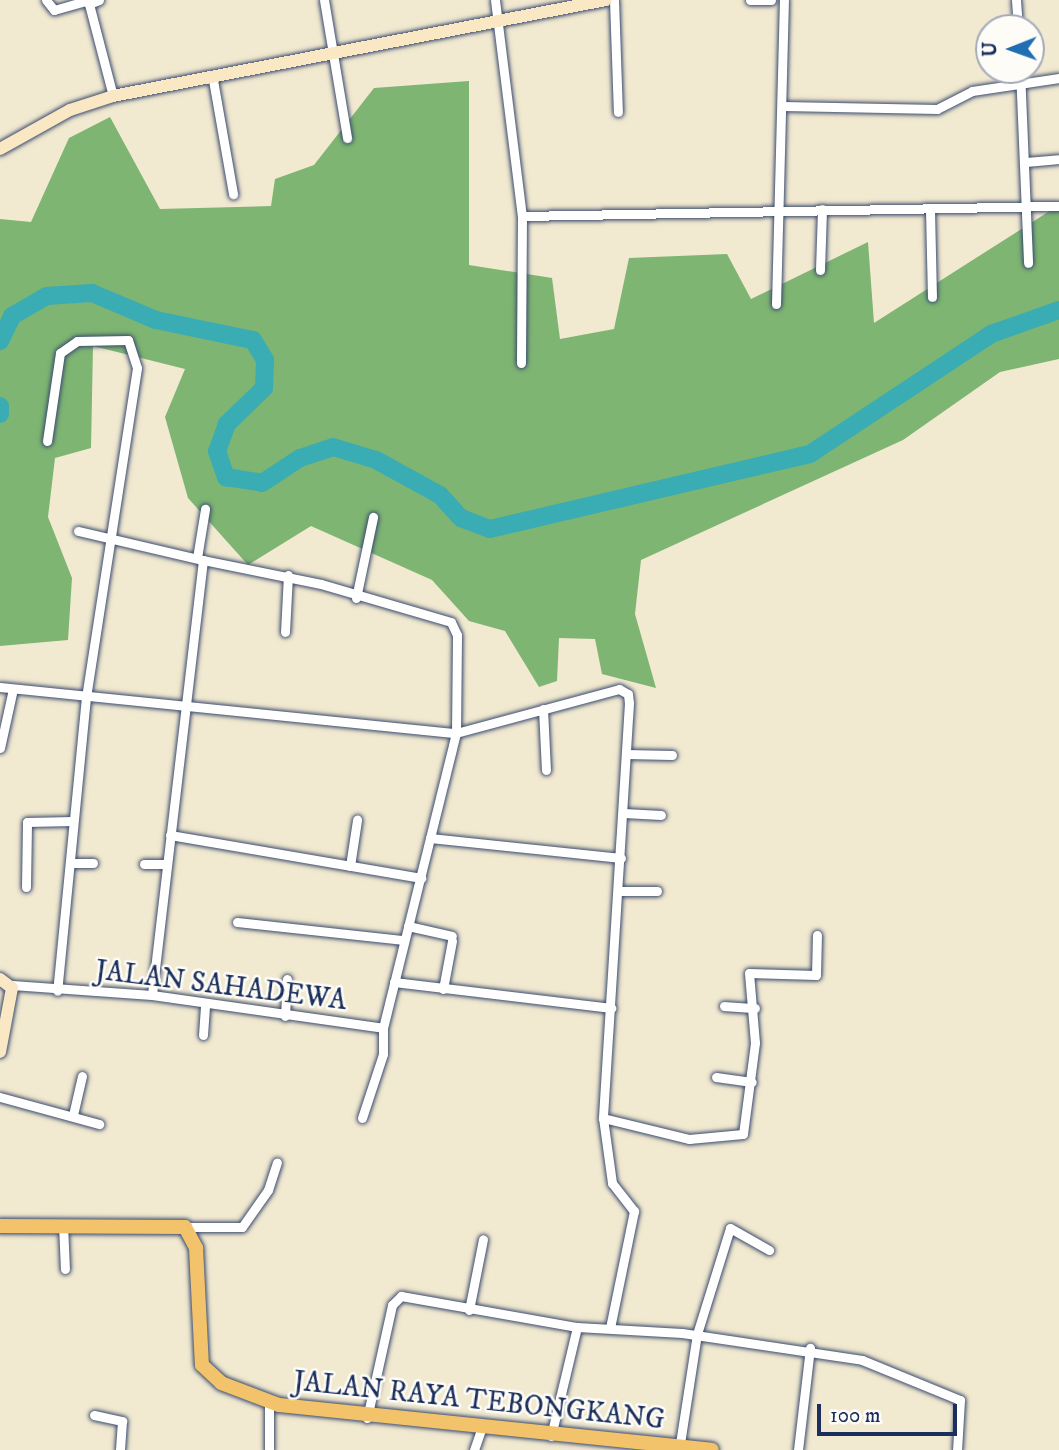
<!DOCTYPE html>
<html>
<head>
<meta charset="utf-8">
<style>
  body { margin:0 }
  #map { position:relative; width:1059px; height:1450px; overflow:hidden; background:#f1e9d0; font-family:"IM FELL DW Pica",serif }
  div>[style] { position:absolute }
  .forest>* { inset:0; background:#7eb572 }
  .river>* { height:18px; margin:-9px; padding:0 9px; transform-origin:9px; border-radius:9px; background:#3aacb3 }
  .roads { filter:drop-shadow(0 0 2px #3b4b6f) drop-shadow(0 0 2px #3b4b6f) }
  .street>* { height:9px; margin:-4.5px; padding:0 4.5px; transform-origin:4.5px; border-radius:4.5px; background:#fff }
  .secondary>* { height:12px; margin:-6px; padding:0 6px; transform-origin:6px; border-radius:6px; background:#fae7c3 }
  .primary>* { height:14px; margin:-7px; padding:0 7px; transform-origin:7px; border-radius:7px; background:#f2c36a }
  span { translate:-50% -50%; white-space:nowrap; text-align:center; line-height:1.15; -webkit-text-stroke:5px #fdfcf7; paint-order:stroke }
  .street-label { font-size:28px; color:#1b2f5e }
  .north { position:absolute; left:975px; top:14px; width:70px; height:70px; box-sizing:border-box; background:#fdfcf7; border:2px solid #a3aaba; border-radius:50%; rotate:269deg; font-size:19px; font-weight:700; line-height:28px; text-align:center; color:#1b2f5e }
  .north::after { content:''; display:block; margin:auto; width:24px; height:32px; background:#1f6fb2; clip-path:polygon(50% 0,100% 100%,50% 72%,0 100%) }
  .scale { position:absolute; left:817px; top:1404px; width:140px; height:32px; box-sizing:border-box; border:4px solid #1b2f5e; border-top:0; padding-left:9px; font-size:21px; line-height:24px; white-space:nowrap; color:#1b2f5e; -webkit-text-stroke:5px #fdfcf7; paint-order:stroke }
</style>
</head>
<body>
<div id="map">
  <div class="forest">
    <div style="clip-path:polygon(469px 81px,469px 265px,552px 278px,560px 339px,614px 329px,629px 258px,727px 254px,751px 299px,868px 242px,874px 323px,1059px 205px,1059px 359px,1000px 372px,903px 440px,641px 560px,635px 614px,656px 688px,602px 674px,595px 639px,559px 638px,557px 681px,539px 687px,505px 631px,469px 621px,432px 580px,311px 526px,248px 565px,188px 498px,165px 417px,185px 369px,93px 346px,91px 448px,55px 458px,48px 517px,72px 578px,68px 640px,0 646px,0 219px,31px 222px,69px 138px,110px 117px,160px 209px,271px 206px,275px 179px,314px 165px,374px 88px)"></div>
  </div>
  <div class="river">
    <div style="left:0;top:341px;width:28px;rotate:-64deg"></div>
    <div style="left:12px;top:316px;width:39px;rotate:-30deg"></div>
    <div style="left:46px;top:296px;width:46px;rotate:-3.7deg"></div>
    <div style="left:92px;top:293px;width:69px;rotate:22.9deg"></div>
    <div style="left:156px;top:320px;width:99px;rotate:11.7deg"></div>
    <div style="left:253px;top:340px;width:23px;rotate:59deg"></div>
    <div style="left:265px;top:360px;width:28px;rotate:92deg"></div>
    <div style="left:264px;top:388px;width:52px;rotate:135.8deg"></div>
    <div style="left:227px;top:424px;width:29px;rotate:110deg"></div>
    <div style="left:217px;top:451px;width:28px;rotate:71deg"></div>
    <div style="left:226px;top:477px;width:36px;rotate:9deg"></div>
    <div style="left:262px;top:483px;width:45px;rotate:-33.3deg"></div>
    <div style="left:300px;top:458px;width:35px;rotate:-18deg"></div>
    <div style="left:333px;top:447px;width:45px;rotate:16.8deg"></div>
    <div style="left:376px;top:460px;width:73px;rotate:28.7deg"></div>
    <div style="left:440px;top:495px;width:31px;rotate:48deg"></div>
    <div style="left:461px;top:518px;width:31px;rotate:21deg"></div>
    <div style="left:490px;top:529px;width:329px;rotate:-13.2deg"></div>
    <div style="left:810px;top:454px;width:217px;rotate:-33.5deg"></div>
    <div style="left:991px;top:334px;width:72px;rotate:-19.4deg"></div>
    <div style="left:0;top:406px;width:8px;rotate:90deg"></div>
  </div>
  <div class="roads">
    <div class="street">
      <div style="left:46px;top:0;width:13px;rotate:51deg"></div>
      <div style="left:54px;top:10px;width:35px;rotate:-16deg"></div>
      <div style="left:99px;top:0;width:11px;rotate:158deg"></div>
      <div style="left:89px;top:4px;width:95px;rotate:75.4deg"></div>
      <div style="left:324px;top:0;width:140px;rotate:80.5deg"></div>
      <div style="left:495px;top:0;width:218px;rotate:82.9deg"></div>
      <div style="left:522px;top:216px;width:147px;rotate:90.4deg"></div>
      <div style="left:614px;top:0;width:112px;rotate:88deg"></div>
      <div style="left:750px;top:0;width:21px"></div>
      <div style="left:1016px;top:0;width:28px;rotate:86deg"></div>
      <div style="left:1020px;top:70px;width:193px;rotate:87.6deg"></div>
      <div style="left:213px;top:80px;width:116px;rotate:80deg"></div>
      <div style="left:783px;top:106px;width:154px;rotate:1.1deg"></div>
      <div style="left:937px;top:109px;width:39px;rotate:-27deg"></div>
      <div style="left:972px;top:91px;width:88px;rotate:-8.5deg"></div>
      <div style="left:1026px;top:162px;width:33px;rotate:-5deg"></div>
      <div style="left:930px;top:210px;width:87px;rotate:88.7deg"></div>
      <div style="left:522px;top:216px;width:537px;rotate:-1.07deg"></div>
      <div style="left:820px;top:270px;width:61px;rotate:-88.1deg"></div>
      <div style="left:776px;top:304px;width:304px;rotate:-88.5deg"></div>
      <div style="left:47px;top:441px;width:89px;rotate:-81.6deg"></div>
      <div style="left:60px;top:353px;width:21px;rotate:-35deg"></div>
      <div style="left:77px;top:341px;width:51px;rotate:-1.1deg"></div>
      <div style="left:128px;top:340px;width:29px;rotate:72deg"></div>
      <div style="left:137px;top:368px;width:333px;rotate:98.8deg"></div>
      <div style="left:86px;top:697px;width:295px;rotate:95.6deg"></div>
      <div style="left:78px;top:531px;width:128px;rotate:13.1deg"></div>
      <div style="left:203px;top:560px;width:438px;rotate:96.7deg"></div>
      <div style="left:197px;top:558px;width:50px;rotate:-80.7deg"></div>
      <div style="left:356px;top:598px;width:83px;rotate:-78.1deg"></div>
      <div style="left:285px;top:632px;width:57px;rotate:-87deg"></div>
      <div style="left:0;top:687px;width:458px;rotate:5.8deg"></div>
      <div style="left:456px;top:733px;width:98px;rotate:-89.4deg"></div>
      <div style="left:457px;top:635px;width:14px;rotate:-115deg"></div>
      <div style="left:451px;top:622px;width:135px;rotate:-163.7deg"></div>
      <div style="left:321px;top:584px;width:120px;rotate:-168.5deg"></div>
      <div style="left:543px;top:709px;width:61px;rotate:87.2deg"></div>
      <div style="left:0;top:748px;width:60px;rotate:-77.6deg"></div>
      <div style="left:626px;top:754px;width:46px;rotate:1.2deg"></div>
      <div style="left:624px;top:813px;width:37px;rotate:3deg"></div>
      <div style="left:170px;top:835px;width:255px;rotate:9.7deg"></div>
      <div style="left:430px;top:838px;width:192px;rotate:6deg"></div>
      <div style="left:71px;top:863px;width:22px"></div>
      <div style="left:144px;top:864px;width:21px"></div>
      <div style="left:350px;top:866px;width:47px;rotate:-81.3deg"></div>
      <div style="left:26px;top:887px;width:65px;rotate:-89.1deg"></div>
      <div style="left:27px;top:822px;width:46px;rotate:-1.2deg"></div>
      <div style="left:619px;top:891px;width:38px"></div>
      <div style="left:237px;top:922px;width:168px;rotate:6.2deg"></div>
      <div style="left:408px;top:926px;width:45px;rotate:12.8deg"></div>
      <div style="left:394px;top:982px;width:219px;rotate:6.8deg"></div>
      <div style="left:12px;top:985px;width:140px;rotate:4.1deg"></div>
      <div style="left:152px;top:995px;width:233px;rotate:8.1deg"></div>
      <div style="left:443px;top:989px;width:49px;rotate:-79.4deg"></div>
      <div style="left:724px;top:1006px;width:31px;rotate:4deg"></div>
      <div style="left:285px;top:1016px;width:37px;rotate:-87deg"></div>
      <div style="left:383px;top:1028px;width:304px;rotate:-76.1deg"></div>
      <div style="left:456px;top:733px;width:169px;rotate:-15.1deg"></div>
      <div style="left:619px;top:689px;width:10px;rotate:29deg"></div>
      <div style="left:628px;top:694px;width:9px;rotate:84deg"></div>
      <div style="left:629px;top:703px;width:416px;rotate:93.6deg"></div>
      <div style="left:603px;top:1118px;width:89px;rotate:13.7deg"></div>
      <div style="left:689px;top:1139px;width:54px;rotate:-5.3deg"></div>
      <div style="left:743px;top:1134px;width:92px;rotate:-82.5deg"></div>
      <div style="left:755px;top:1043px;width:70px;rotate:-94.9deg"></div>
      <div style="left:749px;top:973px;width:67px;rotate:1.7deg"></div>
      <div style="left:816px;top:975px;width:40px;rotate:-88.6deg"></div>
      <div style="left:203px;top:1035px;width:30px;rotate:-86deg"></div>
      <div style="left:716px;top:1077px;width:36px;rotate:8deg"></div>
      <div style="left:0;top:1097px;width:103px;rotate:15.3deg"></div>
      <div style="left:73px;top:1115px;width:40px;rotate:-77deg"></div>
      <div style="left:362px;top:1118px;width:67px;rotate:-71.8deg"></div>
      <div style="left:383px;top:1054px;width:26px;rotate:-90deg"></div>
      <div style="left:603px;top:1118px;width:66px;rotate:82.1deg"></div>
      <div style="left:612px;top:1183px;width:36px;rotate:52deg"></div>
      <div style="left:634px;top:1211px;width:119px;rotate:101.6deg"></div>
      <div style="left:63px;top:1224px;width:45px;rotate:87.5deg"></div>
      <div style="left:185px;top:1227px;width:57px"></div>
      <div style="left:242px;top:1227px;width:45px;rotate:-54.9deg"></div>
      <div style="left:268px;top:1190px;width:29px;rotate:-72deg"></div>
      <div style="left:469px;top:1310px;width:72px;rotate:-78.8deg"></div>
      <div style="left:269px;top:1402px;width:48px;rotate:90deg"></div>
      <div style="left:94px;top:1415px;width:29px;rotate:12deg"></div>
      <div style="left:122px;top:1421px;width:29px;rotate:94deg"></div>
      <div style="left:367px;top:1418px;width:116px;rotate:-77.5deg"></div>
      <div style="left:392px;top:1305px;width:13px;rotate:-45deg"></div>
      <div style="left:401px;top:1296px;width:179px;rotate:10deg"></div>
      <div style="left:577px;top:1327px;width:105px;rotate:3.3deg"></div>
      <div style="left:682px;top:1333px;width:182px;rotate:8.5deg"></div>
      <div style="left:862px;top:1360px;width:106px;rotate:22.2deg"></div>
      <div style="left:960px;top:1400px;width:50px;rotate:93.4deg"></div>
      <div style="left:551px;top:1436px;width:112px;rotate:-76.6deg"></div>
      <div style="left:474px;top:1450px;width:21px;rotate:-71deg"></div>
      <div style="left:679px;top:1450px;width:117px;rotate:-81.2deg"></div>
      <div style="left:697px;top:1334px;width:111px;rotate:-72.7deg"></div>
      <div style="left:730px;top:1228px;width:45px;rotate:29.4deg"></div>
      <div style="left:798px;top:1450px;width:103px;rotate:-83.3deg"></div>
    </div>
    <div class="secondary">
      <div style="left:0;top:149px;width:80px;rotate:-29.1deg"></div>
      <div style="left:70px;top:110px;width:45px;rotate:-18deg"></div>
      <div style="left:113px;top:96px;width:502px;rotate:-11.02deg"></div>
      <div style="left:0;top:979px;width:15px;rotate:37deg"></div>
      <div style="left:12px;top:988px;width:65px;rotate:100.6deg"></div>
    </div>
    <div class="primary">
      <div style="left:0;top:1226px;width:185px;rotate:0.3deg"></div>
      <div style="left:185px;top:1227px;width:24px;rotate:62deg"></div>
      <div style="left:196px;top:1248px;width:117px;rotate:87.1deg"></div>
      <div style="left:202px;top:1365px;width:26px;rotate:43deg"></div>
      <div style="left:221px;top:1383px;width:62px;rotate:20.8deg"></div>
      <div style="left:279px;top:1405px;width:435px;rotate:5.9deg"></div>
    </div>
  </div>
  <div class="street-label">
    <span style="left:221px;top:986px;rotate:7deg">JALAN SAHADEWA</span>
    <span style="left:479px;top:1401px;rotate:6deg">JALAN RAYA TEBONGKANG</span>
  </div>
  <div class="north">U</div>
  <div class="scale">100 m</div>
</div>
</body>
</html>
